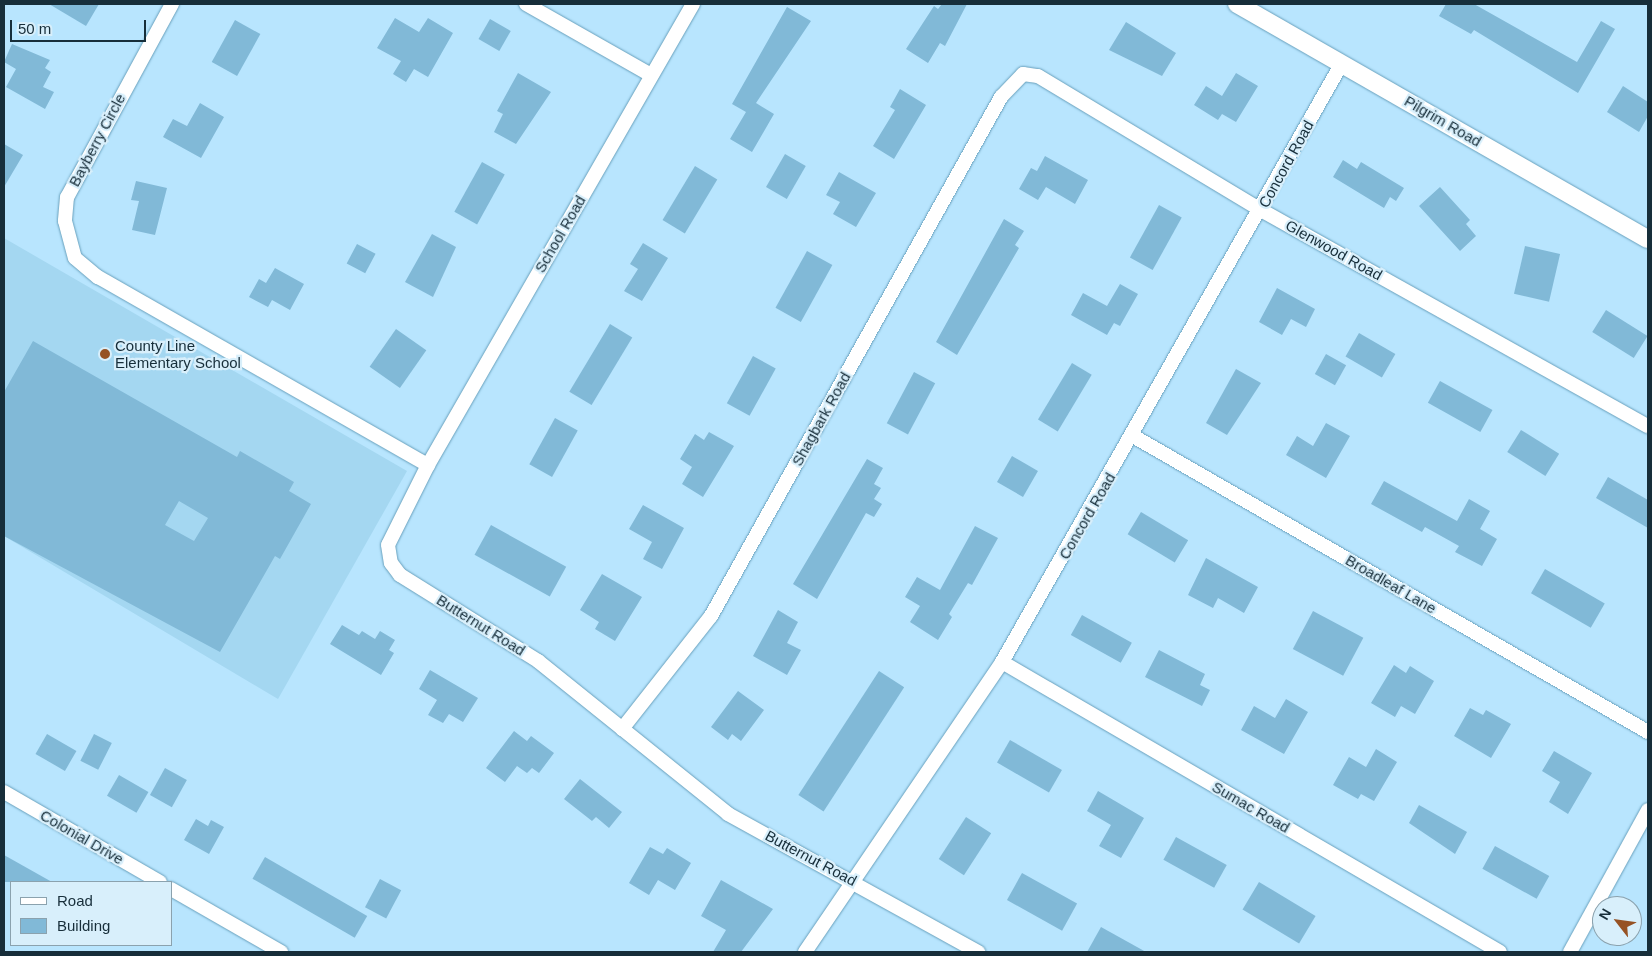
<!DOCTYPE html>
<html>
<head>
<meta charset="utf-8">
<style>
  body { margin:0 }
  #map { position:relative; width:1652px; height:956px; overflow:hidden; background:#b8e5fe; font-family:Helvetica,sans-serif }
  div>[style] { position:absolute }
  .built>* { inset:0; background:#a4d7f1 }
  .building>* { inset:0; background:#81b9d7; transform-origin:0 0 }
  .roads { filter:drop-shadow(0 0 1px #68a0bc) drop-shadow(0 0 1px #68a0bc) }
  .minor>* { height:14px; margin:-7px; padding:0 7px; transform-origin:7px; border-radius:7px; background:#fff }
  .tertiary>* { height:18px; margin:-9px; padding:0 9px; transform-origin:9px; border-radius:9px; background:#fff }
  .dots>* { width:14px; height:14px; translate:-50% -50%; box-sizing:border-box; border:2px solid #d8effb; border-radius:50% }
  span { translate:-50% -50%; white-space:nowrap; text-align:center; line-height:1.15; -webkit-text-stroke:4.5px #d8effb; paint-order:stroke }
  .street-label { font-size:15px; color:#172e3a }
  .poi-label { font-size:15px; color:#172e3a }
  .left { translate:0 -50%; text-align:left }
  .frame { position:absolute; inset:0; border:5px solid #172e3a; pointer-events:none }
  .legend { position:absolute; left:10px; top:881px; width:162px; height:65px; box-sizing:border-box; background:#d8effb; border:1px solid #8ba2ae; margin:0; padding:6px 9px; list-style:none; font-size:15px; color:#172e3a }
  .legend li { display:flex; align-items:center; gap:10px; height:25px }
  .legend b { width:25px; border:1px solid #8ba2ae }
  .north { position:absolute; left:1592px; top:896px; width:50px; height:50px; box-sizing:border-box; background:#d8effb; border:1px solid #8ba2ae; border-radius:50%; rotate:300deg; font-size:14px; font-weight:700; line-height:20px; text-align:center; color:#172e3a }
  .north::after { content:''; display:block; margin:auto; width:18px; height:22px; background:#965224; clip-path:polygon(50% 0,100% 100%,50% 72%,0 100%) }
  .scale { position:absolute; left:10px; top:20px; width:136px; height:22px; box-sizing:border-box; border:2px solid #172e3a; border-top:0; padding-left:6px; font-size:15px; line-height:18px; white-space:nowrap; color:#172e3a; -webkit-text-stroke:4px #d8effb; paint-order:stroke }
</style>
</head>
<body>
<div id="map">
  <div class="built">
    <div style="clip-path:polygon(4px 238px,407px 471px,278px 699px,4px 536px)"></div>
  </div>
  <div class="building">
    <div style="clip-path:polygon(49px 4px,99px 4px,86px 26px)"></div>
    <div style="clip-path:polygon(942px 4px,967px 4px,945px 46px,940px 43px,928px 63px,906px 49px,934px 6px,938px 9px)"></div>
    <div style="clip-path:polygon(1446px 4px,1474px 4px,1577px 62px,1601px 21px,1615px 29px,1578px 93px,1474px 30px,1471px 34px,1439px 16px)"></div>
    <div style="clip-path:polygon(787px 7px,811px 21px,756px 103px,774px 114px,752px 152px,730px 139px,746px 112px,732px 104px)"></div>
    <div style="clip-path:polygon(395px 18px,419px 32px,428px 18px,453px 33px,428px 77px,414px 69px,406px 82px,393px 74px,401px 61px,377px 48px)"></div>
    <div style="left:490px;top:19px;width:24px;height:23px;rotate:30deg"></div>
    <div style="left:235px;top:20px;width:29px;height:48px;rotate:29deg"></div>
    <div style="clip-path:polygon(1126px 22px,1176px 53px,1162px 76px,1109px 50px)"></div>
    <div style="clip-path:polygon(12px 44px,50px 60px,45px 68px,51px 72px,43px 87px,54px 92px,45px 109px,6px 87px,16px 69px,4px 62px)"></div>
    <div style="clip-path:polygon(518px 73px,551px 92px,516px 144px,494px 132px,503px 114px,497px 111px)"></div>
    <div style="clip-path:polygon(1236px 73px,1258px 86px,1236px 122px,1222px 114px,1218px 120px,1194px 105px,1206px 86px,1222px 96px)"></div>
    <div style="clip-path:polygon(1623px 86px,1648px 102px,1648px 116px,1639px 132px,1607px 112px)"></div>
    <div style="clip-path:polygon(900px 89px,926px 105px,894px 159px,873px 146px,895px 110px,890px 107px)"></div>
    <div style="clip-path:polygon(200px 103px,224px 117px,201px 158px,163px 137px,173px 119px,187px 126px)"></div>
    <div style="clip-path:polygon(4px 144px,23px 155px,4px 187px)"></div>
    <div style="left:785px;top:154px;width:24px;height:38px;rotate:30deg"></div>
    <div style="clip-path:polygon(1045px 156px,1088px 180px,1075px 204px,1046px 187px,1038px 200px,1019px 189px,1031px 168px,1037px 171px)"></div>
    <div style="clip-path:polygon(1343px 160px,1357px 169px,1361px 162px,1404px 188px,1396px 201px,1390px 197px,1384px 208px,1333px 177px)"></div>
    <div style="left:482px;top:162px;width:26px;height:57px;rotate:29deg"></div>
    <div style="left:695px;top:166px;width:26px;height:63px;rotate:31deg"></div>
    <div style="clip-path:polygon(839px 172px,876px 193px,856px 227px,833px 214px,840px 202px,826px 195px)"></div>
    <div style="clip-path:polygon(136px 181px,167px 188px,155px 235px,132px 230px,139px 201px,131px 200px)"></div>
    <div style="clip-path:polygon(1440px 187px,1470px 220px,1466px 224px,1476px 236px,1460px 251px,1419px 206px)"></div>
    <div style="left:1159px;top:205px;width:26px;height:60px;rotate:29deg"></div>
    <div style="clip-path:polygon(1004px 219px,1024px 231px,1015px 245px,1019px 248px,957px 355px,936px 342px)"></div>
    <div style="clip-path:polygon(432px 234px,456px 247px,433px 297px,405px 282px)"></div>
    <div style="clip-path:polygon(643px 243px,668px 258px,642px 301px,624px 291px,638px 269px,630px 264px)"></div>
    <div style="left:357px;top:244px;width:21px;height:22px;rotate:28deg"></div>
    <div style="left:1525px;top:246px;width:36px;height:49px;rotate:13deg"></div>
    <div style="left:807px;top:251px;width:29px;height:65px;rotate:29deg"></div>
    <div style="clip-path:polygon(275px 268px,304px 284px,290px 310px,272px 300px,268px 307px,249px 297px,259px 279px,266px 283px)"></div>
    <div style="clip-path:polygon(1120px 284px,1138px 294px,1120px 326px,1114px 323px,1107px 335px,1071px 315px,1083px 293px,1107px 306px)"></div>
    <div style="clip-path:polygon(1277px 288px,1315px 309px,1306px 327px,1291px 319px,1282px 335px,1259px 322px)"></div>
    <div style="left:1606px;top:310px;width:49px;height:26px;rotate:32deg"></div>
    <div style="left:610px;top:324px;width:26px;height:79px;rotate:31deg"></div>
    <div style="left:396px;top:329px;width:37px;height:46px;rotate:35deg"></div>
    <div style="left:1359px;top:333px;width:42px;height:27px;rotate:30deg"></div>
    <div style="clip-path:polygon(evenodd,33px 341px,237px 457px,240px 451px,294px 482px,289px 491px,311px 504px,280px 559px,275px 556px,220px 652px,4px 536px,4px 392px,33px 341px,179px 501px,208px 518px,194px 541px,165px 525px,179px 501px)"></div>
    <div style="left:1326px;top:354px;width:23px;height:23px;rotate:29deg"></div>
    <div style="left:753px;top:356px;width:26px;height:54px;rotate:29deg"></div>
    <div style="left:1072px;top:363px;width:23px;height:66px;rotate:31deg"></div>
    <div style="clip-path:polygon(1236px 369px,1261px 383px,1227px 435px,1206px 423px)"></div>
    <div style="left:914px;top:372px;width:24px;height:58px;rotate:28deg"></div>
    <div style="left:1440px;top:381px;width:60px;height:25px;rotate:29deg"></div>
    <div style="left:555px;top:418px;width:26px;height:53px;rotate:29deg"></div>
    <div style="clip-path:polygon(1326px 423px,1350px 436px,1326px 478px,1286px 455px,1297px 436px,1313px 446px)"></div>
    <div style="left:1521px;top:430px;width:45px;height:26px;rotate:32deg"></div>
    <div style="clip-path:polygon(709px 432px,734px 446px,703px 497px,682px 484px,692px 467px,680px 459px,695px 434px,704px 440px)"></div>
    <div style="left:1012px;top:456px;width:30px;height:30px;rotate:30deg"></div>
    <div style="clip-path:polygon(867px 459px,883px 468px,874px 484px,881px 488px,874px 499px,882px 504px,874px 517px,866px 513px,817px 599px,793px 584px)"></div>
    <div style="clip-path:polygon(1608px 477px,1648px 500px,1648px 528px,1596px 498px)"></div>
    <div style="clip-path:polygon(1384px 481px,1457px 521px,1469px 499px,1490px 511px,1480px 529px,1497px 539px,1482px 566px,1455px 552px,1459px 546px,1425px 527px,1422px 532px,1371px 504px)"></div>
    <div style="clip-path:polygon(643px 505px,684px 528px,662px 569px,643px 559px,652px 542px,629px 529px)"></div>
    <div style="left:1141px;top:512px;width:55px;height:26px;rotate:31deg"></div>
    <div style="left:491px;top:525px;width:86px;height:34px;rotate:29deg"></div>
    <div style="clip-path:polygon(975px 526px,998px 538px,972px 585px,968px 583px,949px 614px,952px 617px,938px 640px,910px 622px,920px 606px,905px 597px,917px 577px,940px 590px)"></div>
    <div style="clip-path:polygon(1206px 558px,1258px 587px,1244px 613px,1218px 598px,1213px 608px,1188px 595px)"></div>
    <div style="left:1545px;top:569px;width:69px;height:28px;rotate:30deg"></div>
    <div style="clip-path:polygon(602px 574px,642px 597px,615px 641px,595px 629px,599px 622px,580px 610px)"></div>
    <div style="clip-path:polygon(778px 610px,798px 622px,787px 643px,801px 650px,787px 675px,753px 656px)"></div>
    <div style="left:1313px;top:611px;width:57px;height:43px;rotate:28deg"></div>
    <div style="left:1082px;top:615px;width:57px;height:23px;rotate:29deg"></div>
    <div style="clip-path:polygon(342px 625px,359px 635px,362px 631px,375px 639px,380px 631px,395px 640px,389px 650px,394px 653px,381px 675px,330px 644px)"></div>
    <div style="clip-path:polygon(1159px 650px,1205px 674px,1200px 685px,1210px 690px,1202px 706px,1145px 677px)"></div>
    <div style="clip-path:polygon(1394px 665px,1406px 673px,1410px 666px,1434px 681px,1415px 714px,1401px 706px,1395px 717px,1371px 703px)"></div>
    <div style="clip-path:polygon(430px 670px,478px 698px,463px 722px,449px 714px,443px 723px,428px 715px,437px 700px,419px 689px)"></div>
    <div style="left:879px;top:671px;width:30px;height:148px;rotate:33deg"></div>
    <div style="clip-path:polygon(738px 691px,764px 710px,741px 741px,732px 734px,728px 740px,711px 727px)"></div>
    <div style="clip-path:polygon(1286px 699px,1308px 712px,1284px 754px,1241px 730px,1254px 706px,1275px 718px)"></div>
    <div style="clip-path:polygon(1470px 708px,1483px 715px,1486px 710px,1511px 724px,1491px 758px,1454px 736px)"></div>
    <div style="clip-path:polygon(514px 731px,527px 741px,531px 736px,554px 753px,539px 773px,532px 768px,527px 773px,517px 766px,505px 782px,486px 768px)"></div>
    <div style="left:47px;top:734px;width:34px;height:23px;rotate:30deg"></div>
    <div style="left:94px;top:734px;width:20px;height:30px;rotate:27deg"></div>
    <div style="left:1010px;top:740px;width:60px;height:26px;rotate:30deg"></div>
    <div style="clip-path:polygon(1376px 749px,1397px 762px,1374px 801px,1361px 794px,1358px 799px,1333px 785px,1349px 757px,1366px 767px)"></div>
    <div style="clip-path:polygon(1554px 751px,1592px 773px,1568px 814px,1549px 802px,1560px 782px,1542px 771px)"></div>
    <div style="left:165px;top:768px;width:25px;height:31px;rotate:29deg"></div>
    <div style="left:119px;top:775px;width:34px;height:24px;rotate:30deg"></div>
    <div style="clip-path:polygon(580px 779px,622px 812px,609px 828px,596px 817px,592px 821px,564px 799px)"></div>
    <div style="clip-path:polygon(1098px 791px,1144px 818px,1121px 858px,1099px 846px,1111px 825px,1087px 811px)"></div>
    <div style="clip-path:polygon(1419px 805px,1467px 832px,1455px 854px,1409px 823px)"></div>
    <div style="left:966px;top:817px;width:30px;height:50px;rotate:33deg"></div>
    <div style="clip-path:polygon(196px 819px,208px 826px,211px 820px,224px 827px,209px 854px,184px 840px)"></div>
    <div style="left:1176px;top:837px;width:58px;height:26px;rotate:29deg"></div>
    <div style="left:1495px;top:846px;width:62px;height:26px;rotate:29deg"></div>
    <div style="clip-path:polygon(650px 847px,663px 854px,667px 848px,691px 863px,675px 890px,658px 880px,649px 895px,629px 883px)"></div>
    <div style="clip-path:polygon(4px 855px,52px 882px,4px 882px)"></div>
    <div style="left:265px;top:857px;width:118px;height:25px;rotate:30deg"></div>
    <div style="left:1022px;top:873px;width:63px;height:31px;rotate:29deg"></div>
    <div style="left:380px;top:879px;width:24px;height:32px;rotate:28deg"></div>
    <div style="clip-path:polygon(721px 880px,773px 909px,741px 952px,713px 952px,726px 930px,701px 916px)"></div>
    <div style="left:1259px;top:882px;width:66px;height:32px;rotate:31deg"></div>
    <div style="clip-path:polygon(1101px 927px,1146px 952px,1087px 952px)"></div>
  </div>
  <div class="roads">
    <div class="minor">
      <div style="left:172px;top:4px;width:220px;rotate:118.5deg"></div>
      <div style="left:67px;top:197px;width:24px;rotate:95deg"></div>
      <div style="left:65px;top:221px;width:38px;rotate:75deg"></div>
      <div style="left:75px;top:258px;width:30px;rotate:40deg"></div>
      <div style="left:98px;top:277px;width:380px;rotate:29.7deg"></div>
      <div style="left:526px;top:4px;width:144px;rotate:29.6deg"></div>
      <div style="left:693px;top:4px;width:532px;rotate:119.89deg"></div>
      <div style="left:428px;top:465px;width:89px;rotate:116.6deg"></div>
      <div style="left:388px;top:545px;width:18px;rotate:81deg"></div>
      <div style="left:391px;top:563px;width:15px;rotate:53deg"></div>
      <div style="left:400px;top:575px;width:163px;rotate:31.9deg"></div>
      <div style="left:538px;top:661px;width:244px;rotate:38.8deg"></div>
      <div style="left:728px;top:814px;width:286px;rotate:28.9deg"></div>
      <div style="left:1133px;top:436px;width:594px;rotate:29.89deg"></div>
      <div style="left:1002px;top:662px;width:576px;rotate:30.21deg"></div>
      <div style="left:622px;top:729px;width:144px;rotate:-51.8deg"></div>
      <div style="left:711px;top:616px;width:595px;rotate:-60.8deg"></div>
      <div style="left:1001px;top:97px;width:32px;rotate:-46deg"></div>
      <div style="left:1023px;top:74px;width:15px;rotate:8deg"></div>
      <div style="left:1038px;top:76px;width:260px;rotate:31deg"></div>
      <div style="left:1261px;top:210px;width:443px;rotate:29.2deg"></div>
      <div style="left:4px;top:792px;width:180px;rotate:30deg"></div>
      <div style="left:171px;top:889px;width:127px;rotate:29.8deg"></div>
      <div style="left:805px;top:952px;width:351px;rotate:-55.8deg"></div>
      <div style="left:1002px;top:662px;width:689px;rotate:-60.42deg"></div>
      <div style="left:1570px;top:952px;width:162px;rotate:-61.2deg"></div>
    </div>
    <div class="tertiary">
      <div style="left:1237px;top:4px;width:473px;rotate:29.8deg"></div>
    </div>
  </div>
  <div class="dots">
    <div style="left:105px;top:354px;background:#965224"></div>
  </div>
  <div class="street-label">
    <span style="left:1443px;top:121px;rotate:30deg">Pilgrim Road</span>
    <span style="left:97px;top:140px;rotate:-62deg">Bayberry Circle</span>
    <span style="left:1286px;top:164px;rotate:-61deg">Concord Road</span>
    <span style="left:560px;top:234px;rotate:-60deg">School Road</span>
    <span style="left:1334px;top:250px;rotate:29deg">Glenwood Road</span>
    <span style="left:821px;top:419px;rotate:-61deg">Shagbark Road</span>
    <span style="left:1087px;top:516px;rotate:-60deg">Concord Road</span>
    <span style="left:1391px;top:584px;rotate:30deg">Broadleaf Lane</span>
    <span style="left:481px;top:625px;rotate:32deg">Butternut Road</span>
    <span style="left:1251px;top:807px;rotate:30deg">Sumac Road</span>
    <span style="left:82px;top:837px;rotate:30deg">Colonial Drive</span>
    <span style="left:811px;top:858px;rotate:28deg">Butternut Road</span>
  </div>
  <div class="poi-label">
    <span class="left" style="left:115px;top:354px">County Line<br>Elementary School</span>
  </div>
  <div class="frame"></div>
  <ul class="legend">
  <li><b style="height:6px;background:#fff"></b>Road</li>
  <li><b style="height:14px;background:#81b9d7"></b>Building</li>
  </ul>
  <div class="north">N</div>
  <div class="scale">50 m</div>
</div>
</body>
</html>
